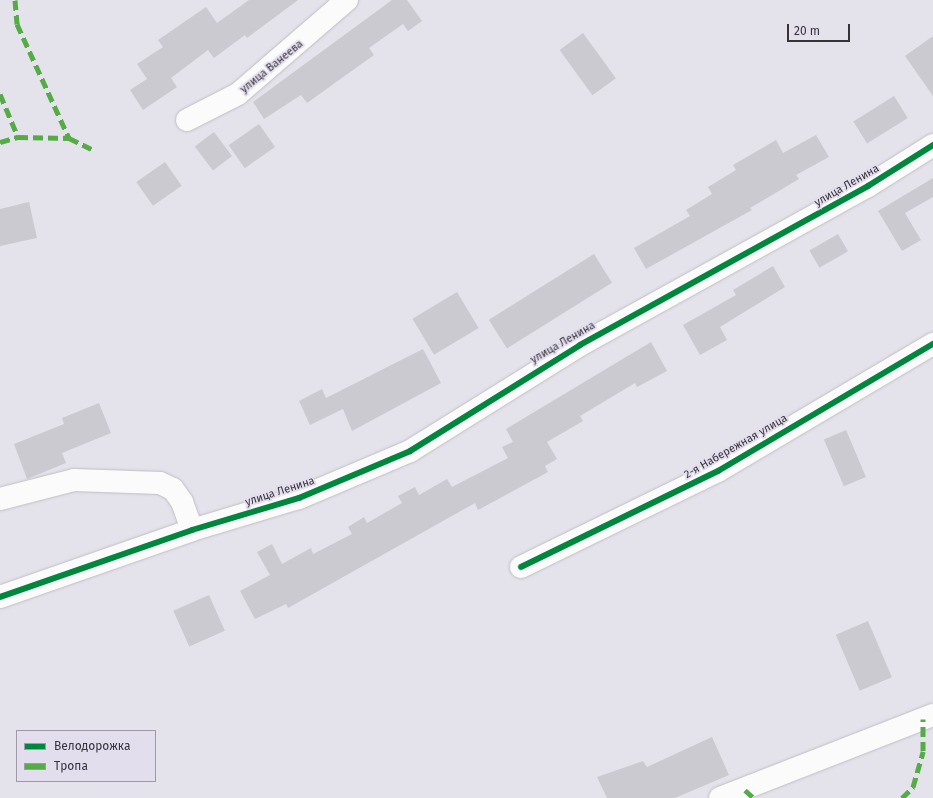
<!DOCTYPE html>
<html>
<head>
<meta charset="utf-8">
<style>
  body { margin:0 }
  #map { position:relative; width:933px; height:798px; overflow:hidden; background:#e4e2ea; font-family:"Fira Sans",sans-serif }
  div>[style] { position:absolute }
  .building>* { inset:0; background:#cccad1; transform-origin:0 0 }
  .roads { filter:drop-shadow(0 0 1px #c0bec5) drop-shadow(0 0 1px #c0bec5) }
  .street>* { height:22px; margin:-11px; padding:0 11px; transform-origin:11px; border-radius:11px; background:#fbfbfc }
  .quiet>* { height:5px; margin-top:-2.5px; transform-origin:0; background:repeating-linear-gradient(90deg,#55ac46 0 10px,transparent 0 15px) }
  .cycleway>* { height:6px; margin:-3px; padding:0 3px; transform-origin:3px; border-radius:3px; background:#00873e }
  span { translate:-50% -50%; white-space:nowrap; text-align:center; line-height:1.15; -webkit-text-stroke:3.5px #e3deee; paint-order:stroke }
  .street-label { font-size:11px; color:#363339 }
  .legend { position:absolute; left:16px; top:730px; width:140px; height:52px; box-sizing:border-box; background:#e3deee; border:1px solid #9e9aa6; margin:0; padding:5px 7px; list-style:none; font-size:12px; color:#363339 }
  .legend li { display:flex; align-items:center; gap:8px; height:20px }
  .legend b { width:20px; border:1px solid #9e9aa6 }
  .scale { position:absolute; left:787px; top:24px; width:63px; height:18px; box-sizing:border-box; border:2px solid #363339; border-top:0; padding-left:5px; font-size:12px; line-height:14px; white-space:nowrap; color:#363339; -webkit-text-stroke:3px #e3deee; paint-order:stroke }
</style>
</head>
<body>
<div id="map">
  <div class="building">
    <div style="clip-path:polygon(249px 0,298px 0,247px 38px,245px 35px,214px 58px,208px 50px,171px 78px,177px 87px,143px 110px,130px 90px,147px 79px,137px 64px,163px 47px,158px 40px,206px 7px,217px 23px)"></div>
    <div style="clip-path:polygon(392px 0,407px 0,422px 21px,408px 31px,403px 24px,369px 48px,374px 55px,307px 103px,301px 95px,264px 119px,253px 102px)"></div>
    <div style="left:583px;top:33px;width:56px;height:29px;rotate:54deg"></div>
    <div style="clip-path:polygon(933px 36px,933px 96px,905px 56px)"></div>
    <div style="left:894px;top:96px;width:26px;height:48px;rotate:58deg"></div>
    <div style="left:259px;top:124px;width:28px;height:37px;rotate:55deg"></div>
    <div style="left:214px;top:132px;width:30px;height:24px;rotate:53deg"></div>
    <div style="clip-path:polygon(816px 135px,829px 157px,796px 175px,799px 179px,750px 208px,752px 210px,646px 269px,634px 248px,690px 216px,686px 210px,712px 194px,708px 187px,736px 170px,733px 165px,776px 140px,783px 153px)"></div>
    <div style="left:165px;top:162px;width:29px;height:35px;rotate:55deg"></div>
    <div style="clip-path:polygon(933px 178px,933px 197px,905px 213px,921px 240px,902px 251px,878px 211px)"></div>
    <div style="clip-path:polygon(29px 202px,37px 238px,0 246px,0 209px)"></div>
    <div style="left:838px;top:234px;width:20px;height:33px;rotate:60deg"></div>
    <div style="left:594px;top:254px;width:34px;height:124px;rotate:58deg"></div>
    <div style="clip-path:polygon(773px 266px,785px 287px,720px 327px,727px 340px,700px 355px,683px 325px,736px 295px,733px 290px)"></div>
    <div style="left:457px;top:292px;width:42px;height:52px;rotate:59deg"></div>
    <div style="clip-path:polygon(651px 342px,667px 371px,637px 387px,635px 383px,580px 416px,583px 421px,547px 442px,557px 459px,545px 466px,548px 472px,478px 510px,475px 503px,288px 608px,286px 604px,255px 619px,240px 591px,270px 575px,257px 552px,272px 544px,282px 564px,311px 548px,313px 554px,352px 534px,348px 527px,364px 517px,367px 523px,402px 503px,398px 496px,415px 487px,419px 495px,447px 479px,452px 487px,508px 458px,502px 447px,513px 442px,506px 429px)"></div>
    <div style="clip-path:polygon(423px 349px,441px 383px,352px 431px,343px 409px,310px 425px,299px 401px,322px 389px,326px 398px)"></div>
    <div style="clip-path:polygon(99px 403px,111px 433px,62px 453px,66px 463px,27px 479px,14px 444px,64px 424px,62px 418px)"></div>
    <div style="left:846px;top:430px;width:51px;height:24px;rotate:67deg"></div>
    <div style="left:209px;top:595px;width:39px;height:39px;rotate:66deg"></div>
    <div style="left:868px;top:621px;width:61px;height:35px;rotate:67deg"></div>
    <div style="clip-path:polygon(712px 737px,729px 775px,675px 798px,607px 798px,597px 777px,643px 761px,647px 767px)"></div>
  </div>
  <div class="roads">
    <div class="street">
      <div style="left:187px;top:120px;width:57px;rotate:-27deg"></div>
      <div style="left:238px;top:94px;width:144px;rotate:-40.8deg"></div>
      <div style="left:0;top:499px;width:76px;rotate:-14.4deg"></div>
      <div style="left:74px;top:480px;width:86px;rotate:2deg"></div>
      <div style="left:160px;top:483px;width:14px;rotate:25deg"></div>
      <div style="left:173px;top:489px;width:16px;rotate:55deg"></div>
      <div style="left:182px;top:502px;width:30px;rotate:70deg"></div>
      <div style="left:521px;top:567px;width:219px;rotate:-26deg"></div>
      <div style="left:718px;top:471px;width:250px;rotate:-30.6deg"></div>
      <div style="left:0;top:597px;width:203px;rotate:-19.2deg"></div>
      <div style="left:192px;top:530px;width:112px;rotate:-16.7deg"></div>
      <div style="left:299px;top:498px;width:121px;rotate:-22.9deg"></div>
      <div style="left:410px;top:451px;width:200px;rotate:-31.9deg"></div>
      <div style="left:580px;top:345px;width:329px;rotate:-28.9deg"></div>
      <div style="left:868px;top:186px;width:77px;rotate:-32.2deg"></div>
      <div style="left:720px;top:798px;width:229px;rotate:-21.3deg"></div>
    </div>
  </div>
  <div class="quiet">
    <div style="left:15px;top:0;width:24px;rotate:85deg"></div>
    <div style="left:17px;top:24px;width:125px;rotate:65.5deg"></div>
    <div style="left:0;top:94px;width:47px;rotate:67.3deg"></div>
    <div style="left:0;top:142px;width:19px;rotate:-16deg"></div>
    <div style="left:18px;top:137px;width:51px;rotate:1.1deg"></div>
    <div style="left:69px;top:138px;width:25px;rotate:26deg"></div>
    <div style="left:745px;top:790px;width:12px;rotate:42deg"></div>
    <div style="left:902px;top:798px;width:16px;rotate:-45deg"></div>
    <div style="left:913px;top:787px;width:37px;rotate:-74deg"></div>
    <div style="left:923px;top:751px;width:32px;rotate:-90deg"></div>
  </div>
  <div class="cycleway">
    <div style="left:521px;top:567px;width:219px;rotate:-26deg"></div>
    <div style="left:718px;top:471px;width:250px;rotate:-30.6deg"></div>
    <div style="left:0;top:597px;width:203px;rotate:-19.2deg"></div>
    <div style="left:192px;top:530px;width:112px;rotate:-16.7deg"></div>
    <div style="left:299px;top:498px;width:121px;rotate:-22.9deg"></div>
    <div style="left:410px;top:451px;width:200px;rotate:-31.9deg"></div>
    <div style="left:580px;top:345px;width:329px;rotate:-28.9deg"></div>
    <div style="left:868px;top:186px;width:77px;rotate:-32.2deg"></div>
  </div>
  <div class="street-label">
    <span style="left:272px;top:67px;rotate:-39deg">улица Ванеева</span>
    <span style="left:847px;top:186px;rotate:-30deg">улица Ленина</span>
    <span style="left:563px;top:343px;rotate:-30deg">улица Ленина</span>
    <span style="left:736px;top:447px;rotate:-30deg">2-я Набережная улица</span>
    <span style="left:280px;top:492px;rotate:-18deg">улица Ленина</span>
  </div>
  <ul class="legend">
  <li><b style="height:5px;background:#00873e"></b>Велодорожка</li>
  <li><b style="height:5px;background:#55ac46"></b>Тропа</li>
  </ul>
  <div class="scale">20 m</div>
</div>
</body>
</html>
